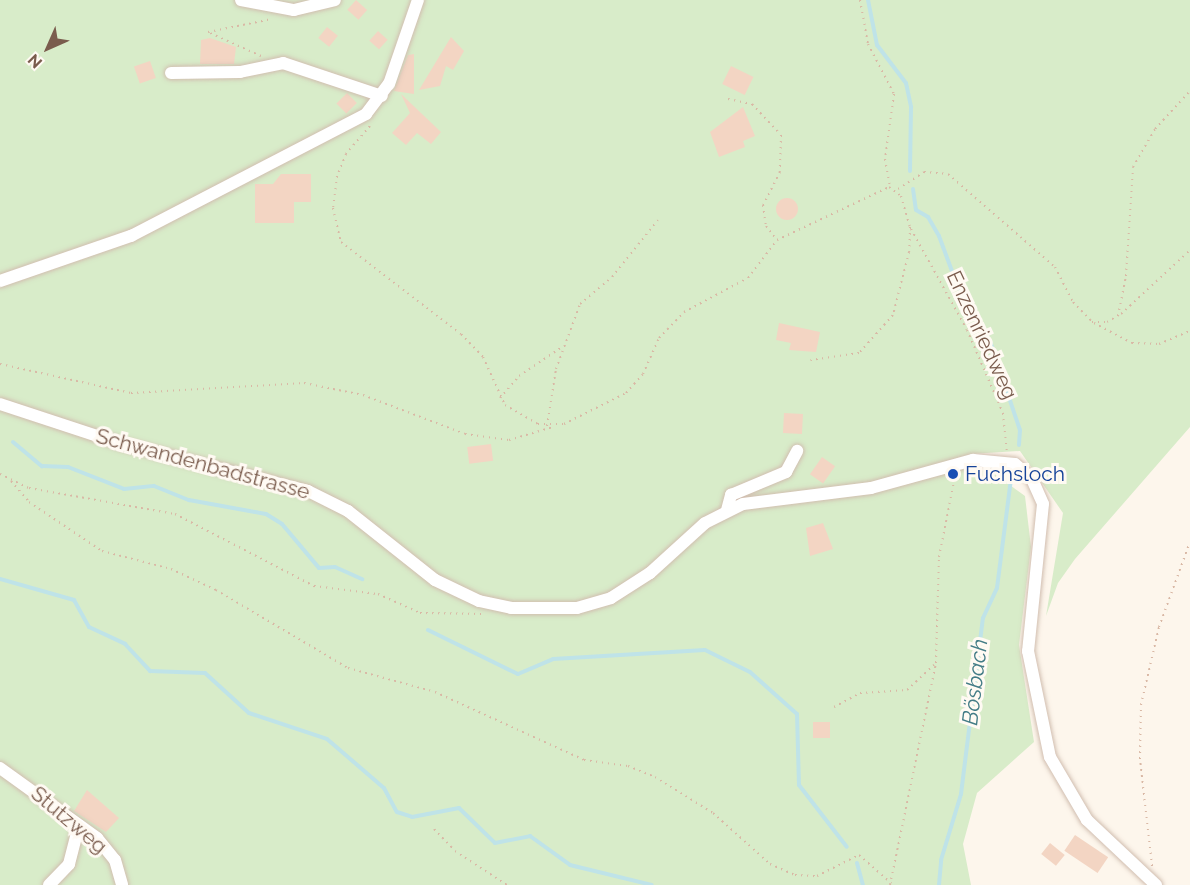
<!DOCTYPE html>
<html>
<head>
<meta charset="utf-8">
<style>
  body { margin:0 }
  #map { position:relative; width:1190px; height:885px; overflow:hidden; background:#fdf6ec; font-family:Raleway,sans-serif }
  div>[style] { position:absolute }
  .green>* { inset:0; background:#d8ecc9 }
  .stream>* { height:4px; margin:-2px; padding:0 2px; transform-origin:2px; border-radius:2px; background:#bfe3e8 }
  .building>* { inset:0; background:#f3d5c3; transform-origin:0 0 }
  .round { border-radius:50% }
  .path>* { height:2px; margin-top:-1px; transform-origin:0; background:repeating-linear-gradient(90deg,#d9b8a5 0 1.5px,transparent 0 6px) }
  .roads { filter:drop-shadow(0 0 2px #d1beb0) drop-shadow(0 0 2px #d1beb0) }
  .minor>* { height:12px; margin:-6px; padding:0 6px; transform-origin:6px; border-radius:6px; background:#fff }
  .dots>* { width:16px; height:16px; translate:-50% -50%; box-sizing:border-box; border:3px solid #fffaf3; border-radius:50% }
  span { translate:-50% -50%; white-space:nowrap; text-align:center; line-height:1.15; -webkit-text-stroke:6px #fffaf3; paint-order:stroke }
  .street-label { font-size:21px; color:#7a5c4d }
  .transit-label { font-size:21px; color:#164399 }
  .left { translate:0 -50%; text-align:left }
  .water-label { font-size:22px; color:#437c86; font-style:italic }
  .north { position:absolute; left:18px; top:18px; width:60px; height:60px; -webkit-text-stroke:4px #fffaf3; paint-order:stroke; rotate:225deg; font-size:16px; font-weight:700; line-height:24px; text-align:center; color:#7a5c4d }
  .north::after { content:''; display:block; margin:auto; width:21px; height:27px; background:#7a5c4d; clip-path:polygon(50% 0,100% 100%,50% 72%,0 100%) }
</style>
</head>
<body>
<div id="map">
  <div class="green">
    <div style="clip-path:polygon(0 0,1190px 0,1190px 427px,1075px 559px,1058px 583px,1046px 616px,1063px 513px,1020px 451px,970px 454px,969px 474px,988px 469px,1025px 496px,1031px 547px,1019px 645px,1034px 742px,977px 793px,963px 844px,971px 885px,0 885px)"></div>
  </div>
  <div class="stream">
    <div style="left:868px;top:0;width:46px;rotate:78.7deg"></div>
    <div style="left:877px;top:45px;width:48px;rotate:52.7deg"></div>
    <div style="left:906px;top:83px;width:25px;rotate:78deg"></div>
    <div style="left:911px;top:107px;width:64px;rotate:90.9deg"></div>
    <div style="left:913px;top:189px;width:21px;rotate:82deg"></div>
    <div style="left:916px;top:210px;width:14px;rotate:30deg"></div>
    <div style="left:928px;top:217px;width:22px;rotate:60deg"></div>
    <div style="left:939px;top:236px;width:49px;rotate:69.7deg"></div>
    <div style="left:956px;top:282px;width:71px;rotate:60.6deg"></div>
    <div style="left:991px;top:344px;width:91px;rotate:71.4deg"></div>
    <div style="left:1020px;top:430px;width:15px;rotate:94deg"></div>
    <div style="left:13px;top:442px;width:38px;rotate:40deg"></div>
    <div style="left:42px;top:466px;width:26px;rotate:2deg"></div>
    <div style="left:68px;top:467px;width:60px;rotate:21.4deg"></div>
    <div style="left:124px;top:489px;width:30px;rotate:-6deg"></div>
    <div style="left:154px;top:486px;width:38px;rotate:22deg"></div>
    <div style="left:189px;top:500px;width:78px;rotate:10.3deg"></div>
    <div style="left:266px;top:514px;width:19px;rotate:32deg"></div>
    <div style="left:282px;top:524px;width:57px;rotate:49.9deg"></div>
    <div style="left:319px;top:568px;width:16px;rotate:-4deg"></div>
    <div style="left:335px;top:567px;width:30px;rotate:24deg"></div>
    <div style="left:0;top:579px;width:77px;rotate:15.8deg"></div>
    <div style="left:74px;top:600px;width:31px;rotate:61deg"></div>
    <div style="left:89px;top:627px;width:40px;rotate:25deg"></div>
    <div style="left:125px;top:644px;width:37px;rotate:47deg"></div>
    <div style="left:150px;top:671px;width:55px;rotate:2.1deg"></div>
    <div style="left:205px;top:673px;width:59px;rotate:42.3deg"></div>
    <div style="left:249px;top:713px;width:82px;rotate:18.4deg"></div>
    <div style="left:327px;top:739px;width:75px;rotate:40.7deg"></div>
    <div style="left:384px;top:788px;width:27px;rotate:62deg"></div>
    <div style="left:397px;top:812px;width:16px;rotate:18deg"></div>
    <div style="left:412px;top:817px;width:48px;rotate:-10.8deg"></div>
    <div style="left:459px;top:808px;width:50px;rotate:44.2deg"></div>
    <div style="left:495px;top:843px;width:36px;rotate:-11deg"></div>
    <div style="left:530px;top:836px;width:49px;rotate:35.9deg"></div>
    <div style="left:570px;top:865px;width:84px;rotate:13.7deg"></div>
    <div style="left:428px;top:630px;width:100px;rotate:26.1deg"></div>
    <div style="left:518px;top:674px;width:38px;rotate:-23deg"></div>
    <div style="left:553px;top:659px;width:152px;rotate:-3.4deg"></div>
    <div style="left:705px;top:650px;width:50px;rotate:26.1deg"></div>
    <div style="left:750px;top:672px;width:63px;rotate:41.8deg"></div>
    <div style="left:797px;top:714px;width:71px;rotate:88.4deg"></div>
    <div style="left:799px;top:785px;width:78px;rotate:52.3deg"></div>
    <div style="left:857px;top:863px;width:23px;rotate:75deg"></div>
    <div style="left:939px;top:885px;width:25px;rotate:-85deg"></div>
    <div style="left:941px;top:860px;width:69px;rotate:-73.1deg"></div>
    <div style="left:961px;top:794px;width:177px;rotate:-82.9deg"></div>
    <div style="left:983px;top:618px;width:33px;rotate:-65deg"></div>
    <div style="left:997px;top:588px;width:110px;rotate:-82.7deg"></div>
  </div>
  <div class="building">
    <div style="left:356px;top:0;width:15px;height:13px;rotate:42deg"></div>
    <div style="left:327px;top:27px;width:14px;height:14px;rotate:39deg"></div>
    <div style="left:378px;top:31px;width:13px;height:13px;rotate:42deg"></div>
    <div style="clip-path:polygon(451px 37px,464px 51px,453px 70px,446px 66px,440px 86px,419px 90px)"></div>
    <div style="clip-path:polygon(210px 38px,236px 47px,234px 64px,200px 64px,201px 40px)"></div>
    <div style="clip-path:polygon(414px 54px,414px 94px,394px 91px,408px 55px)"></div>
    <div style="left:150px;top:61px;width:18px;height:17px;rotate:71deg"></div>
    <div style="left:731px;top:66px;width:25px;height:20px;rotate:26deg"></div>
    <div style="left:347px;top:93px;width:14px;height:15px;rotate:45deg"></div>
    <div style="clip-path:polygon(401px 94px,441px 132px,431px 144px,417px 133px,406px 145px,392px 133px,410px 113px)"></div>
    <div style="clip-path:polygon(743px 107px,755px 136px,743px 141px,745px 147px,719px 157px,710px 132px)"></div>
    <div style="clip-path:polygon(281px 174px,311px 174px,311px 202px,294px 202px,294px 223px,255px 223px,255px 184px,273px 184px)"></div>
    <div class="round" style="left:776px;top:198px;width:22px;height:22px"></div>
    <div style="clip-path:polygon(779px 323px,820px 332px,816px 352px,789px 350px,791px 343px,776px 340px)"></div>
    <div style="left:784px;top:413px;width:19px;height:20px;rotate:3deg"></div>
    <div style="left:491px;top:444px;width:17px;height:24px;rotate:83deg"></div>
    <div style="left:822px;top:457px;width:16px;height:21px;rotate:35deg"></div>
    <div style="clip-path:polygon(823px 523px,833px 549px,810px 556px,806px 528px)"></div>
    <div style="left:813px;top:722px;width:17px;height:16px"></div>
    <div style="clip-path:polygon(87px 790px,119px 818px,106px 832px,74px 811px)"></div>
    <div style="left:1075px;top:835px;width:40px;height:19px;rotate:34deg"></div>
    <div style="left:1050px;top:843px;width:19px;height:14px;rotate:39deg"></div>
  </div>
  <div class="path">
    <div style="left:860px;top:0;width:45px;rotate:79.7deg"></div>
    <div style="left:868px;top:44px;width:56px;rotate:62.5deg"></div>
    <div style="left:894px;top:94px;width:66px;rotate:97.9deg"></div>
    <div style="left:885px;top:159px;width:28px;rotate:80deg"></div>
    <div style="left:261px;top:56px;width:58px;rotate:-155.6deg"></div>
    <div style="left:208px;top:32px;width:65px;rotate:-11.5deg"></div>
    <div style="left:728px;top:99px;width:25px;rotate:12deg"></div>
    <div style="left:752px;top:104px;width:42px;rotate:46.9deg"></div>
    <div style="left:781px;top:135px;width:37px;rotate:92deg"></div>
    <div style="left:780px;top:172px;width:37px;rotate:117deg"></div>
    <div style="left:763px;top:205px;width:21px;rotate:82deg"></div>
    <div style="left:766px;top:226px;width:18px;rotate:52deg"></div>
    <div style="left:370px;top:126px;width:37px;rotate:131deg"></div>
    <div style="left:346px;top:154px;width:24px;rotate:112deg"></div>
    <div style="left:337px;top:176px;width:32px;rotate:97deg"></div>
    <div style="left:333px;top:208px;width:35px;rotate:77deg"></div>
    <div style="left:341px;top:242px;width:151px;rotate:37.5deg"></div>
    <div style="left:461px;top:334px;width:32px;rotate:46deg"></div>
    <div style="left:483px;top:357px;width:53px;rotate:65.4deg"></div>
    <div style="left:505px;top:405px;width:38px;rotate:30deg"></div>
    <div style="left:538px;top:424px;width:26px"></div>
    <div style="left:564px;top:424px;width:69px;rotate:-26.6deg"></div>
    <div style="left:626px;top:393px;width:25px;rotate:-48deg"></div>
    <div style="left:643px;top:374px;width:39px;rotate:-66deg"></div>
    <div style="left:659px;top:338px;width:36px;rotate:-46deg"></div>
    <div style="left:684px;top:312px;width:72px;rotate:-28deg"></div>
    <div style="left:748px;top:278px;width:48px;rotate:-52.7deg"></div>
    <div style="left:898px;top:189px;width:31px;rotate:-33deg"></div>
    <div style="left:924px;top:172px;width:24px;rotate:5deg"></div>
    <div style="left:948px;top:174px;width:142px;rotate:41deg"></div>
    <div style="left:1055px;top:267px;width:39px;rotate:63deg"></div>
    <div style="left:1073px;top:302px;width:28px;rotate:46deg"></div>
    <div style="left:1092px;top:322px;width:15px"></div>
    <div style="left:1107px;top:322px;width:16px;rotate:-30deg"></div>
    <div style="left:1121px;top:314px;width:94px;rotate:-42.8deg"></div>
    <div style="left:911px;top:229px;width:115px;rotate:61deg"></div>
    <div style="left:967px;top:330px;width:90px;rotate:66.6deg"></div>
    <div style="left:1003px;top:413px;width:40px;rotate:84.3deg"></div>
    <div style="left:777px;top:240px;width:124px;rotate:-25.3deg"></div>
    <div style="left:889px;top:187px;width:15px;rotate:37deg"></div>
    <div style="left:901px;top:196px;width:32px;rotate:74deg"></div>
    <div style="left:910px;top:227px;width:25px;rotate:92deg"></div>
    <div style="left:909px;top:252px;width:65px;rotate:104.3deg"></div>
    <div style="left:893px;top:315px;width:51px;rotate:131.8deg"></div>
    <div style="left:859px;top:353px;width:49px;rotate:171.9deg"></div>
    <div style="left:1118px;top:316px;width:41px;rotate:-78.7deg"></div>
    <div style="left:1126px;top:276px;width:109px;rotate:-86.3deg"></div>
    <div style="left:1133px;top:167px;width:44px;rotate:-59.9deg"></div>
    <div style="left:1155px;top:129px;width:52px;rotate:-47.4deg"></div>
    <div style="left:1094px;top:323px;width:43px;rotate:27.8deg"></div>
    <div style="left:1132px;top:343px;width:27px;rotate:2deg"></div>
    <div style="left:1159px;top:344px;width:34px;rotate:-23deg"></div>
    <div style="left:0;top:364px;width:134px;rotate:12.5deg"></div>
    <div style="left:131px;top:393px;width:173px;rotate:-3.3deg"></div>
    <div style="left:304px;top:383px;width:60px;rotate:11.5deg"></div>
    <div style="left:363px;top:395px;width:109px;rotate:20.9deg"></div>
    <div style="left:465px;top:434px;width:44px;rotate:7.8deg"></div>
    <div style="left:509px;top:440px;width:46px;rotate:-16.5deg"></div>
    <div style="left:500px;top:398px;width:29px;rotate:-49deg"></div>
    <div style="left:519px;top:376px;width:52px;rotate:-34deg"></div>
    <div style="left:547px;top:426px;width:58px;rotate:-81deg"></div>
    <div style="left:556px;top:369px;width:69px;rotate:-69.7deg"></div>
    <div style="left:580px;top:304px;width:42px;rotate:-40.2deg"></div>
    <div style="left:612px;top:277px;width:73px;rotate:-51.1deg"></div>
    <div style="left:0;top:474px;width:32px;rotate:26deg"></div>
    <div style="left:29px;top:488px;width:148px;rotate:10.1deg"></div>
    <div style="left:175px;top:514px;width:157px;rotate:27.4deg"></div>
    <div style="left:314px;top:586px;width:64px;rotate:7.1deg"></div>
    <div style="left:378px;top:594px;width:46px;rotate:24.3deg"></div>
    <div style="left:420px;top:613px;width:62px;rotate:0.9deg"></div>
    <div style="left:11px;top:481px;width:28px;rotate:49deg"></div>
    <div style="left:29px;top:502px;width:88px;rotate:33.9deg"></div>
    <div style="left:102px;top:551px;width:71px;rotate:14.6deg"></div>
    <div style="left:171px;top:569px;width:50px;rotate:25deg"></div>
    <div style="left:216px;top:590px;width:153px;rotate:30.6deg"></div>
    <div style="left:348px;top:668px;width:90px;rotate:15.4deg"></div>
    <div style="left:435px;top:692px;width:164px;rotate:24.5deg"></div>
    <div style="left:584px;top:760px;width:44px;rotate:7.8deg"></div>
    <div style="left:628px;top:766px;width:29px;rotate:22deg"></div>
    <div style="left:655px;top:777px;width:68px;rotate:31.8deg"></div>
    <div style="left:713px;top:813px;width:76px;rotate:41.8deg"></div>
    <div style="left:770px;top:864px;width:27px;rotate:24deg"></div>
    <div style="left:795px;top:875px;width:22px;rotate:3deg"></div>
    <div style="left:817px;top:876px;width:47px;rotate:-26.6deg"></div>
    <div style="left:859px;top:855px;width:43px;rotate:41.2deg"></div>
    <div style="left:834px;top:707px;width:30px;rotate:-28deg"></div>
    <div style="left:860px;top:693px;width:47px;rotate:-3.7deg"></div>
    <div style="left:907px;top:690px;width:37px;rotate:-43deg"></div>
    <div style="left:434px;top:829px;width:30px;rotate:46deg"></div>
    <div style="left:455px;top:851px;width:62px;rotate:33.2deg"></div>
    <div style="left:1152px;top:866px;width:108px;rotate:-96.4deg"></div>
    <div style="left:1140px;top:759px;width:54px;rotate:-88.9deg"></div>
    <div style="left:1141px;top:705px;width:80px;rotate:-77deg"></div>
    <div style="left:1159px;top:627px;width:90px;rotate:-70deg"></div>
    <div style="left:890px;top:885px;width:227px;rotate:-78.3deg"></div>
    <div style="left:936px;top:663px;width:106px;rotate:-88.4deg"></div>
    <div style="left:939px;top:557px;width:83px;rotate:-78.8deg"></div>
  </div>
  <div class="roads">
    <div class="minor">
      <div style="left:241px;top:0;width:54px;rotate:10.7deg"></div>
      <div style="left:294px;top:10px;width:42px;rotate:-13.7deg"></div>
      <div style="left:171px;top:73px;width:69px;rotate:-0.8deg"></div>
      <div style="left:240px;top:72px;width:44px;rotate:-11.8deg"></div>
      <div style="left:283px;top:63px;width:104px;rotate:18.4deg"></div>
      <div style="left:0;top:281px;width:139px;rotate:-19deg"></div>
      <div style="left:131px;top:236px;width:265px;rotate:-27.4deg"></div>
      <div style="left:366px;top:114px;width:38px;rotate:-53deg"></div>
      <div style="left:389px;top:84px;width:89px;rotate:-71deg"></div>
      <div style="left:0;top:404px;width:128px;rotate:18.2deg"></div>
      <div style="left:122px;top:444px;width:192px;rotate:14.2deg"></div>
      <div style="left:308px;top:491px;width:45px;rotate:26.6deg"></div>
      <div style="left:348px;top:511px;width:111px;rotate:38.4deg"></div>
      <div style="left:435px;top:580px;width:49px;rotate:25.5deg"></div>
      <div style="left:479px;top:601px;width:33px;rotate:12deg"></div>
      <div style="left:511px;top:608px;width:66px"></div>
      <div style="left:577px;top:608px;width:35px;rotate:-16deg"></div>
      <div style="left:611px;top:598px;width:46px;rotate:-32.7deg"></div>
      <div style="left:650px;top:573px;width:74px;rotate:-42.3deg"></div>
      <div style="left:705px;top:523px;width:42px;rotate:-26.6deg"></div>
      <div style="left:743px;top:504px;width:129px;rotate:-7.1deg"></div>
      <div style="left:871px;top:488px;width:106px;rotate:-15.4deg"></div>
      <div style="left:973px;top:460px;width:42px;rotate:5.4deg"></div>
      <div style="left:1015px;top:464px;width:23px;rotate:41deg"></div>
      <div style="left:1032px;top:479px;width:27px;rotate:66deg"></div>
      <div style="left:1043px;top:504px;width:148px;rotate:95.8deg"></div>
      <div style="left:1028px;top:651px;width:108px;rotate:78.3deg"></div>
      <div style="left:1050px;top:757px;width:73px;rotate:59.6deg"></div>
      <div style="left:1087px;top:820px;width:95px;rotate:43.3deg"></div>
      <div style="left:727px;top:510px;width:16px;rotate:-75deg"></div>
      <div style="left:731px;top:495px;width:60px;rotate:-22.7deg"></div>
      <div style="left:786px;top:472px;width:24px;rotate:-62deg"></div>
      <div style="left:0;top:768px;width:120px;rotate:35.8deg"></div>
      <div style="left:97px;top:838px;width:28px;rotate:51deg"></div>
      <div style="left:115px;top:860px;width:26px;rotate:74deg"></div>
      <div style="left:49px;top:885px;width:29px;rotate:-46deg"></div>
      <div style="left:69px;top:864px;width:40px;rotate:-75.6deg"></div>
    </div>
  </div>
  <div class="dots">
    <div style="left:953px;top:474px;background:#1a4fb4"></div>
  </div>
  <div class="street-label">
    <span style="left:982px;top:335px;rotate:65deg">Enzenriedweg</span>
    <span style="left:203px;top:464px;rotate:15deg">Schwandenbadstrasse</span>
    <span style="left:69px;top:820px;rotate:40deg">Stutzweg</span>
  </div>
  <div class="transit-label">
    <span class="left" style="left:965px;top:474px">Fuchsloch</span>
  </div>
  <div class="water-label">
    <span style="left:975px;top:682px;rotate:-83deg">Bösbach</span>
  </div>
  <div class="north">N</div>
</div>
</body>
</html>
